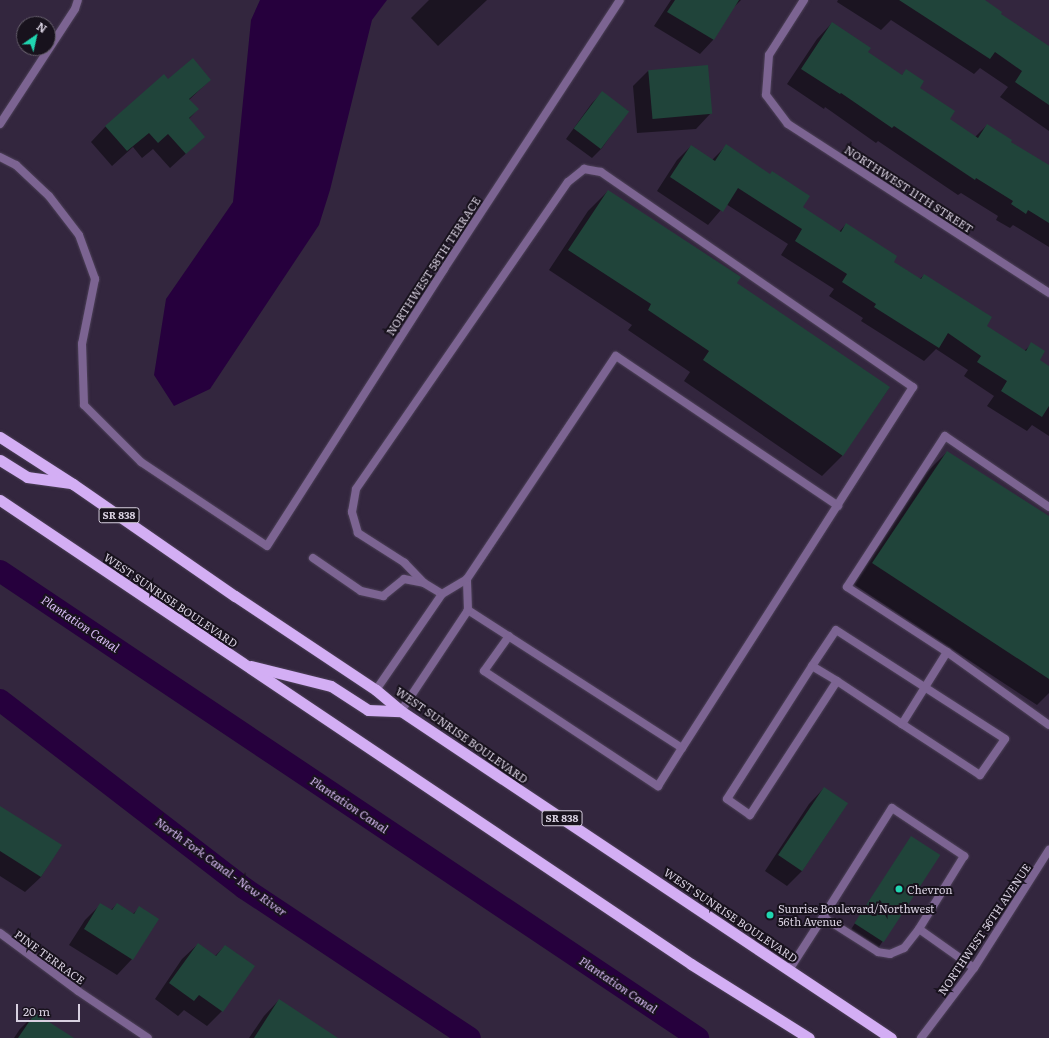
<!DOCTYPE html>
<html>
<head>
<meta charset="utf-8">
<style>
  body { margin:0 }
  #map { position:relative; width:1049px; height:1038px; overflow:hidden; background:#33263e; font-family:Literata,serif }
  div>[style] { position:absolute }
  .water>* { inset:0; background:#26003d }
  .shadow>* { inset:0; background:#0007; transform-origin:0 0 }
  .canal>* { height:22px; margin:-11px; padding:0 11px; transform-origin:11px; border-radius:11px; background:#26003d }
  .building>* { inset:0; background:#20443a; transform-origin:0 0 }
  .roads { filter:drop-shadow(0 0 1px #4d4158) drop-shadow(0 0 1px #4d4158) }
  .service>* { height:8px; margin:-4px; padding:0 4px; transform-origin:4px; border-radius:4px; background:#7c6492 }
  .minor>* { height:8px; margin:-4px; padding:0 4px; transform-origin:4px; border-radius:4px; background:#7c6492 }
  .tertiary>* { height:8px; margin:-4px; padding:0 4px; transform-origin:4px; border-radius:4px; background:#7c6492 }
  .trunk>* { height:11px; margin:-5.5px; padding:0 5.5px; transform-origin:5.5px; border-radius:5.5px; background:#d3aef4 }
  .dots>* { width:11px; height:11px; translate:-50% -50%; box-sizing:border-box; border:2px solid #18121d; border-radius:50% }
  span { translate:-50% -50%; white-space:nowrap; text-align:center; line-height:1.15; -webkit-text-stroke:4px #18121d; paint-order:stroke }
  .shield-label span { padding:1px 3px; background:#18121d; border:1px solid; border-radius:3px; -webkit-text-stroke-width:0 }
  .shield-label { font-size:10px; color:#d8d0e0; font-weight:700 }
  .street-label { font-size:11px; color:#d8d0e0 }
  .poi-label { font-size:11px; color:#d8d0e0 }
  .left { translate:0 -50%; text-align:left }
  .water-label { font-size:12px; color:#d8bcf4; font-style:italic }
  .north { position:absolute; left:16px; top:16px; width:40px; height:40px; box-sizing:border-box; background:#18121d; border:1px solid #655e6b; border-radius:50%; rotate:34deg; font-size:11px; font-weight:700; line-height:16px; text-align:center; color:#d8d0e0 }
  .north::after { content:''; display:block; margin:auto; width:14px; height:18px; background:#20d5b0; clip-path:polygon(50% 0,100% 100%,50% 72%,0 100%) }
  .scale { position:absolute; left:16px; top:1004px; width:64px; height:18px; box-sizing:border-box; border:2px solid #d8d0e0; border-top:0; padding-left:5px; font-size:12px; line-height:14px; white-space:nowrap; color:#d8d0e0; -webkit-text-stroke:3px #18121d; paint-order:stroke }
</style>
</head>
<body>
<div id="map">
  <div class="water">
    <div style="clip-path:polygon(260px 0,387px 0,372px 20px,330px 190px,319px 225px,210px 389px,174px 406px,154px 375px,166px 299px,233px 202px,251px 20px)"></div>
  </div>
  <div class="shadow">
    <div style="clip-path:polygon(429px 0,487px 0,438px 46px,411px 18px)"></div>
    <div style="clip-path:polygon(671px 0,741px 0,733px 8px,713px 40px,700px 54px,654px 26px)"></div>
    <div style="clip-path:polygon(838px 0,978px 0,1049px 47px,1049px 131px,1000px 97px,1008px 87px,980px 68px,974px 74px,891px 20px,881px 30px,837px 2px)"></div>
    <div style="clip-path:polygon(832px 23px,866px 52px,901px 76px,906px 71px,918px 88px,948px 120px,975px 137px,987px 125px,1010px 142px,1049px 166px,1049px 247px,1013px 225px,1010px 228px,996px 220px,998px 216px,961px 193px,958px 195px,878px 141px,876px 143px,825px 107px,824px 109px,787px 84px,817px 39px)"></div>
    <div style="clip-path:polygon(648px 71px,711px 113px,696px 129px,637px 133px,633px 86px)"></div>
    <div style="clip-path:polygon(210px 80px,189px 100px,198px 109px,189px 119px,204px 137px,170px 168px,153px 149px,142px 158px,133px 147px,112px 166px,91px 142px,106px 126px,168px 81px)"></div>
    <div style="clip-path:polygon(602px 93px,628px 111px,602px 148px,592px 158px,566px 139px,592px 103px)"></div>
    <div style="clip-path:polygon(691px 146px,712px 160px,726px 146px,802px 208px,839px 232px,846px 224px,893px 262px,920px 279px,924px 275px,985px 326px,1024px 351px,1032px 344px,1038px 360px,1049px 367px,1049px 436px,1032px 425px,1027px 431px,987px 406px,994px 396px,964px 376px,968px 370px,936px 349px,924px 361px,861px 321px,863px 318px,829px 296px,834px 289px,781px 255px,788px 244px,726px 204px,708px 225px,657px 191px,677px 160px)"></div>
    <div style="clip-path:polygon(608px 191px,736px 283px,889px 388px,842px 456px,822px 476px,684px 381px,690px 372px,628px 330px,632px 325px,549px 270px,588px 211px)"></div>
    <div style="clip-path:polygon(947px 452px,1049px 517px,1049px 693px,1037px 705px,853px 584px,927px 472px)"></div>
    <div style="clip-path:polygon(824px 788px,847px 804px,802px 871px,787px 886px,765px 871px,809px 804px)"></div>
    <div style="clip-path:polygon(0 816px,60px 846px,41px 877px,25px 892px,0 876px)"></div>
    <div style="left:911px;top:837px;width:33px;height:110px;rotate:33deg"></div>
    <div style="clip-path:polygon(117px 904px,133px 914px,139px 908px,132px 959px,117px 975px,69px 945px,85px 920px,100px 905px,110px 911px)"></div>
    <div style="clip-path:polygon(198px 944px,215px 956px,225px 946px,222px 1011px,207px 1026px,184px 1010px,178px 1016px,155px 999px,182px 959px)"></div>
    <div style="clip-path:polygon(279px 1000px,325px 1038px,249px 1038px,264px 1016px)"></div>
    <div style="clip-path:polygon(35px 1014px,72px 1038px,14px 1038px,20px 1029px)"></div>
  </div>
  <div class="canal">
    <div style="left:0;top:571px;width:840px;rotate:33.78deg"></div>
    <div style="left:0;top:700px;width:308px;rotate:37.6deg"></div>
    <div style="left:244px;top:888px;width:271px;rotate:33.6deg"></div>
  </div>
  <div class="building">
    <div style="clip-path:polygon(675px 0,739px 0,714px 40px,667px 12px)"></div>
    <div style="clip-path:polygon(899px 0,985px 0,1002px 12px,1001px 14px,1049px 46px,1049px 105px,1015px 82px,1022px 71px,995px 52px,990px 59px)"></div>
    <div style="clip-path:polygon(832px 22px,871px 48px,868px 52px,902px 75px,906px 69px,924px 81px,920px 88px,955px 111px,950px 119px,978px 138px,987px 124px,1012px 140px,1011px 142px,1049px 165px,1049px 223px,1028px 210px,1026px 214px,1011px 204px,1013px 201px,976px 178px,975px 180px,894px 126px,892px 128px,841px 93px,840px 94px,801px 69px)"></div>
    <div style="clip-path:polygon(193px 58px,211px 80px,189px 99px,199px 109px,189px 118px,205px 137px,186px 154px,168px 134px,158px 143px,149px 133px,127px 151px,105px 126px,164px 74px,168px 79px)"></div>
    <div style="left:708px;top:65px;width:49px;height:60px;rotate:85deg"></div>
    <div style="left:602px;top:91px;width:34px;height:47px;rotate:37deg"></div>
    <div style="clip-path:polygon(726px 144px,770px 174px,772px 171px,810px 196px,803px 207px,841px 232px,846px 223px,897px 256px,894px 262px,921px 279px,924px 274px,992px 317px,987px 326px,1026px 351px,1031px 342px,1045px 351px,1040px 360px,1049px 366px,1049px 406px,1042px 417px,1001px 391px,1007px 381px,977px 362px,981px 356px,948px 333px,939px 348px,874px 307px,876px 304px,842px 282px,847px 274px,795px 241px,802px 229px,738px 188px,723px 212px,670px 177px,691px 145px,715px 161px)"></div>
    <div style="clip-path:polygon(608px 190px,741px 277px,737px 283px,890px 387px,843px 456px,703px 360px,709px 351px,648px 310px,651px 304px,568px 250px)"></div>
    <div style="clip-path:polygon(947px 451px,1049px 516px,1049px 679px,872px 563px)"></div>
    <div style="left:824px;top:787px;width:29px;height:82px;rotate:34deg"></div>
    <div style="clip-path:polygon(0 806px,62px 845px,41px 877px,0 851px)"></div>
    <div style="left:911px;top:836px;width:35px;height:104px;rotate:33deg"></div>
    <div style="clip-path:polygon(100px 903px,112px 910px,117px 903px,134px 914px,139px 906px,159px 919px,133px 960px,84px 929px)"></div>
    <div style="clip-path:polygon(198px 943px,216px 956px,225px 945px,255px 966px,223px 1012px,199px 995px,194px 1001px,169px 983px)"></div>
    <div style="clip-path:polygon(279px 999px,338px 1038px,254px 1038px)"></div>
    <div style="clip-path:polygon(35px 1013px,74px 1038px,18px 1038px)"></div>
  </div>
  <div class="roads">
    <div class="service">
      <div style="left:0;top:157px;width:18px;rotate:27deg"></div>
      <div style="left:16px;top:165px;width:45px;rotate:43.2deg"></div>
      <div style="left:49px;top:196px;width:49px;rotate:52.4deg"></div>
      <div style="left:79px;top:235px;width:47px;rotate:70deg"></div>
      <div style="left:95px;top:279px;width:66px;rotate:101.3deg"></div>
      <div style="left:82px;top:344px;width:61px;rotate:88.1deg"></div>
      <div style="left:84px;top:405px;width:81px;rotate:45deg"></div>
      <div style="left:141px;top:462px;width:151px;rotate:33.7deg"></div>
      <div style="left:267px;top:546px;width:329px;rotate:-57.4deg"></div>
      <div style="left:444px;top:269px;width:321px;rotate:-56.8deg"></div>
      <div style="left:1049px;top:507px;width:126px;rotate:-145.7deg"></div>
      <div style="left:945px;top:436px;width:180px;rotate:123deg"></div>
      <div style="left:847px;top:587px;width:119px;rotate:33deg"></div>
      <div style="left:947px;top:652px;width:125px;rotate:35.6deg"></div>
      <div style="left:313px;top:558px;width:58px;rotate:34.5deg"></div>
      <div style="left:361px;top:591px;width:23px;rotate:13deg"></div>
      <div style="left:383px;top:596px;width:27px;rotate:-39deg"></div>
      <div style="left:404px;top:579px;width:20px;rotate:11deg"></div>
      <div style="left:424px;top:583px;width:21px;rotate:31deg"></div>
      <div style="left:424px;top:583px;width:28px;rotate:-134deg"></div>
      <div style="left:405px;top:563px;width:56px;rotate:-147.4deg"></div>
      <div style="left:358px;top:533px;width:22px;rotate:-106deg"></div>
      <div style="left:352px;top:512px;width:23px;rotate:-80deg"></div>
      <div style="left:356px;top:489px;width:373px;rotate:-55.4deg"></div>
      <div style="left:568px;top:182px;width:21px;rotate:-39deg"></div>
      <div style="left:584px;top:169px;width:17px;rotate:10deg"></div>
      <div style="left:601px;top:172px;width:379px;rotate:34.6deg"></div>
      <div style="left:913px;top:387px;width:429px;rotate:122.6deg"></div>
      <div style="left:682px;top:748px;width:255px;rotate:-147.2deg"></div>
      <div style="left:509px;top:636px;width:43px;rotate:125.5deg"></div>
      <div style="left:484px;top:671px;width:209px;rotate:33.5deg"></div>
      <div style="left:658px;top:786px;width:45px;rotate:-57.7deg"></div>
      <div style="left:812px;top:666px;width:43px;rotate:-56.3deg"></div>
      <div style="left:836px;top:630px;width:201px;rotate:32.8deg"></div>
      <div style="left:1005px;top:739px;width:44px;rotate:124.8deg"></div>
      <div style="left:980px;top:775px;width:93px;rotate:-146.8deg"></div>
      <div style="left:837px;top:681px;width:160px;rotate:123deg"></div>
      <div style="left:750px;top:815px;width:28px;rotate:-145deg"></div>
      <div style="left:727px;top:799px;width:158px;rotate:-57.4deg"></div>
      <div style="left:812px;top:666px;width:29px;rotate:31deg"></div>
      <div style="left:837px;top:681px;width:78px;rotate:33.5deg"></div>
      <div style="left:902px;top:724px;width:85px;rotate:-58deg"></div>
      <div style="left:376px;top:690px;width:116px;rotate:-55.5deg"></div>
      <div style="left:442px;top:594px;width:29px;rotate:-31deg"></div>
      <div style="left:401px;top:711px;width:121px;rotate:-56.4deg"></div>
      <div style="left:468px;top:610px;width:31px;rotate:-92deg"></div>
      <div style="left:467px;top:579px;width:268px;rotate:-56.3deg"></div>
      <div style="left:616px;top:356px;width:268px;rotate:34deg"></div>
      <div style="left:919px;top:929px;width:67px;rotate:35.3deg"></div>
      <div style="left:789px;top:970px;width:63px;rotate:-57.3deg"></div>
      <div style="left:823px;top:917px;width:129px;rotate:-57.7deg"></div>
      <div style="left:892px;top:808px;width:87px;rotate:33.7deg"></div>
      <div style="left:964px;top:856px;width:86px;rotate:121.7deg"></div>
      <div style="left:919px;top:929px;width:24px;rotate:128deg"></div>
      <div style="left:904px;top:948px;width:15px;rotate:157deg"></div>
      <div style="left:890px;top:954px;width:12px;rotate:-171deg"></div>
      <div style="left:878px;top:952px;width:65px;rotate:-147.5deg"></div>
    </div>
    <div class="minor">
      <div style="left:804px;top:0;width:65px;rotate:122.5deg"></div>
      <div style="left:769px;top:55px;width:40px;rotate:94.3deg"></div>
      <div style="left:766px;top:95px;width:36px;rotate:53deg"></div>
      <div style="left:788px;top:124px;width:311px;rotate:32.9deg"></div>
      <div style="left:0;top:124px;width:137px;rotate:-56.9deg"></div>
      <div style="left:75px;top:9px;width:9px;rotate:-72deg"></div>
      <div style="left:0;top:933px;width:97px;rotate:36.6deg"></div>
      <div style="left:78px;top:991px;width:84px;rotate:33.9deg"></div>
    </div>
    <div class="tertiary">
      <div style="left:921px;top:1038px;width:88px;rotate:-52.9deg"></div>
      <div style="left:974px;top:968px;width:140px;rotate:-57.6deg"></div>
    </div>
    <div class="trunk">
      <div style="left:0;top:437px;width:87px;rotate:32.8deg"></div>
      <div style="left:73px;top:484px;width:197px;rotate:34.7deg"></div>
      <div style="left:235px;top:596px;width:169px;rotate:33.7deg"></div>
      <div style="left:376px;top:690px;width:33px;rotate:40deg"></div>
      <div style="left:401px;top:711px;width:589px;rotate:33.72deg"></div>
      <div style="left:0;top:460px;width:32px;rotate:32deg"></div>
      <div style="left:27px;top:477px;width:44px;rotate:7.8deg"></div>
      <div style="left:0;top:500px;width:832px;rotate:33.88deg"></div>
      <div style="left:691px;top:964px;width:139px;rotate:32.1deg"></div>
      <div style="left:251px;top:666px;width:82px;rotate:14deg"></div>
      <div style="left:331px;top:686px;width:44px;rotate:33deg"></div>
      <div style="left:368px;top:710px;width:33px;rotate:2deg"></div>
    </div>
  </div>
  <div class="dots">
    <div style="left:899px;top:889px;background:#20d5b0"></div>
    <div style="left:770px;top:915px;background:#20d5b0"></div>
  </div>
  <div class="shield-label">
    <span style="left:119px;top:515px">SR 838</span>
    <span style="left:562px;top:818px">SR 838</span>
  </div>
  <div class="street-label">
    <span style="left:909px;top:189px;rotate:33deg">NORTHWEST 11TH STREET</span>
    <span style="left:433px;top:266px;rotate:-57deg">NORTHWEST 58TH TERRACE</span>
    <span style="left:171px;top:600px;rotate:34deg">WEST SUNRISE BOULEVARD</span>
    <span style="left:462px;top:735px;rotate:35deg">WEST SUNRISE BOULEVARD</span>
    <span style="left:731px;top:915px;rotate:34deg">WEST SUNRISE BOULEVARD</span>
    <span style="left:984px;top:929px;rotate:-56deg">NORTHWEST 56TH AVENUE</span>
    <span style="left:50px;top:957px;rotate:36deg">PINE TERRACE</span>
  </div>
  <div class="poi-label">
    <span class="left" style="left:907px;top:889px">Chevron</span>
    <span class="left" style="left:778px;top:915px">Sunrise Boulevard/Northwest<br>56th Avenue</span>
  </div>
  <div class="water-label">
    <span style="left:80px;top:624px;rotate:34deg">Plantation Canal</span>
    <span style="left:349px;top:805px;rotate:34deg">Plantation Canal</span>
    <span style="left:221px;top:867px;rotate:36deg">North Fork Canal - New River</span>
    <span style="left:618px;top:985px;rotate:34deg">Plantation Canal</span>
  </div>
  <div class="north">N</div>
  <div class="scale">20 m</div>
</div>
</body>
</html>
